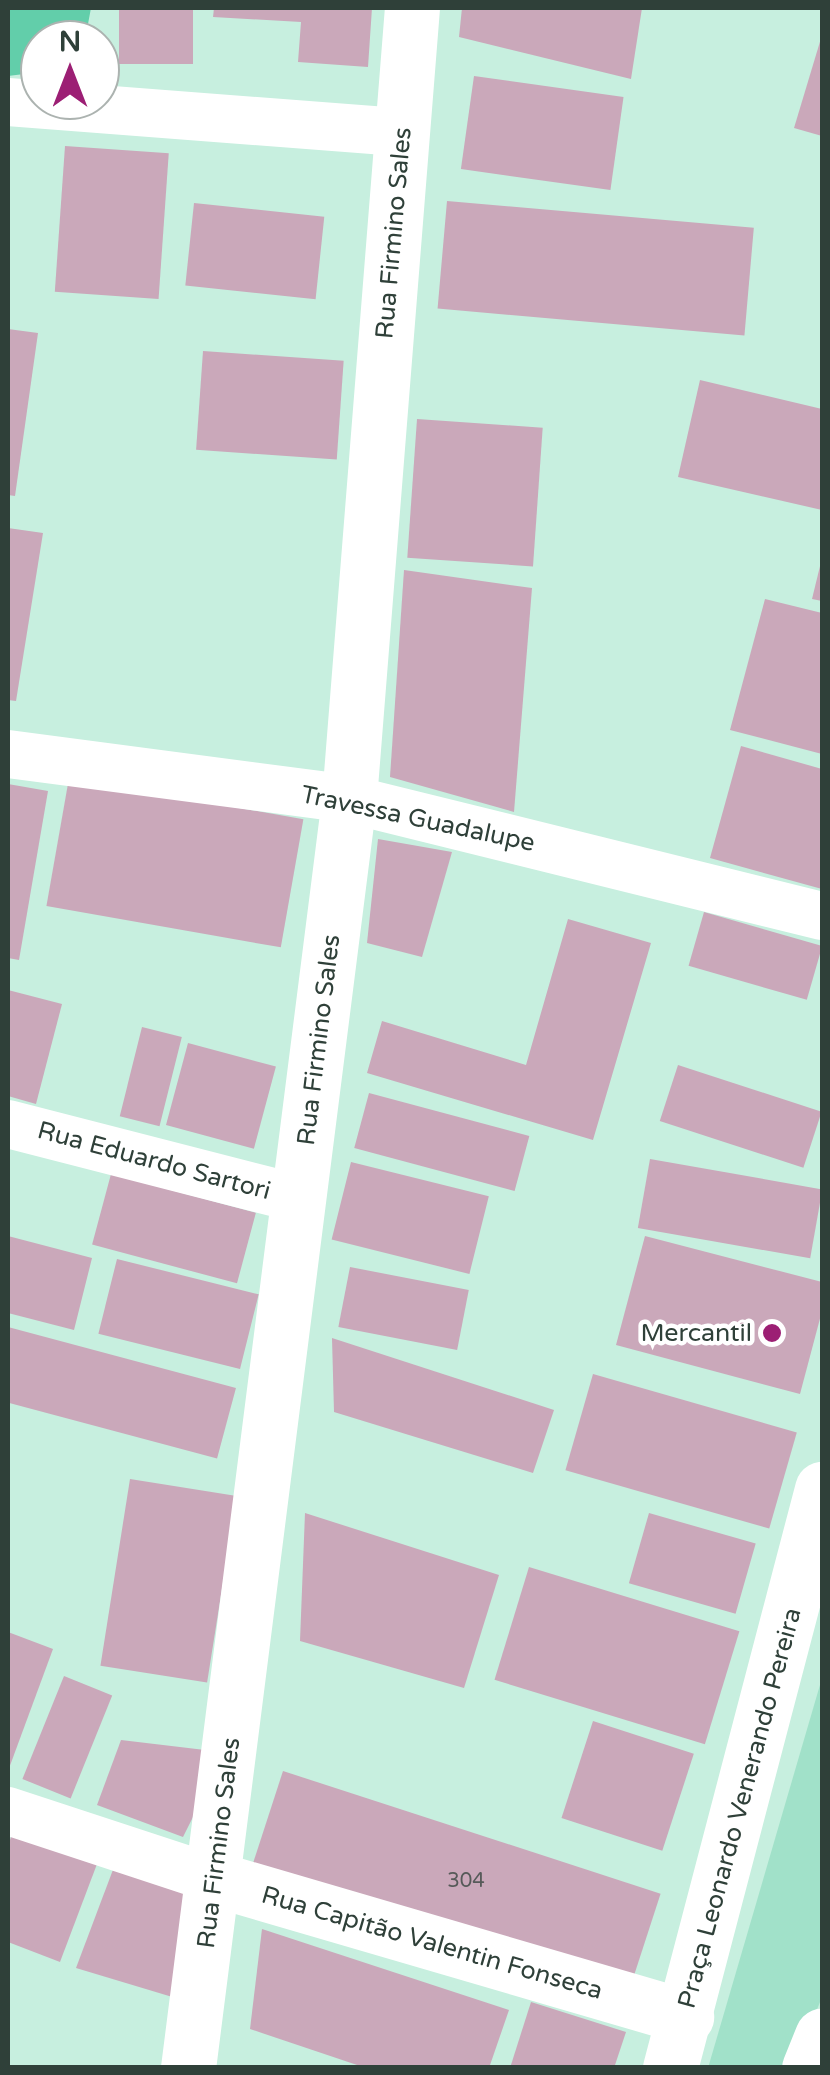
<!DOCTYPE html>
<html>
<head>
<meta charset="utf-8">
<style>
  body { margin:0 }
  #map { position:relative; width:830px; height:2075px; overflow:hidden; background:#c7efdf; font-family:"Varela Round",sans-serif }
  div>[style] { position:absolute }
  .green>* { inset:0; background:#a1e1c9 }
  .forest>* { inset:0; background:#62ceaa }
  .building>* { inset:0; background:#caa8ba; transform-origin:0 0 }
  .minor>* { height:48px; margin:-24px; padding:0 24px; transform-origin:24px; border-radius:24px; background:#fff }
  .tertiary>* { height:55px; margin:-27.5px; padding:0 27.5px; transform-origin:27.5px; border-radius:27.5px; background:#fff }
  .secondary>* { height:55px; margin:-27.5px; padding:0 27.5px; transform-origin:27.5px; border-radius:27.5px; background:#fff }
  .dots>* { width:28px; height:28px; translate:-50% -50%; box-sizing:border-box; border:5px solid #fff; border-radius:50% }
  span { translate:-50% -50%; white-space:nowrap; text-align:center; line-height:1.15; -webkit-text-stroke:9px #fff; paint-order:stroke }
  .number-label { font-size:20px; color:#565a59 }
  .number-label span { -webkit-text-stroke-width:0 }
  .street-label { font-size:25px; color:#2f4039 }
  .poi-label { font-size:25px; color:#2f4039 }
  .right { translate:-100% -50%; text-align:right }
  .frame { position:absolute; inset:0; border:10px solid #2f4039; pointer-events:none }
  .north { position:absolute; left:20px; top:20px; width:100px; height:100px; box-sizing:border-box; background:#fff; border:2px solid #acb3b0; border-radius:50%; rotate:0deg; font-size:28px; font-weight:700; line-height:40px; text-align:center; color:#2f4039 }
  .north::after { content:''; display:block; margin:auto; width:35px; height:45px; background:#9c1f74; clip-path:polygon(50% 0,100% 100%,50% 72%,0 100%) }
</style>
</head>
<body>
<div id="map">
  <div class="green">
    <div style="clip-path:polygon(822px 1678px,822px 1997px,794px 2067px,708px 2068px)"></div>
  </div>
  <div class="forest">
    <div style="clip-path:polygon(8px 8px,91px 8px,85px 40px,40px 40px,40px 72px,8px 76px)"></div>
  </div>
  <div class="building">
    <div style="left:119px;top:8px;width:74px;height:56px"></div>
    <div style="clip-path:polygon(214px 8px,372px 8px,368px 67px,298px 62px,301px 22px,213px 17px)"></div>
    <div style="clip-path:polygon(462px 8px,642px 8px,631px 79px,459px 37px)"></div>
    <div style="clip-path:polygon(822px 35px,822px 136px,794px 128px)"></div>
    <div style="left:474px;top:76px;width:151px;height:94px;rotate:8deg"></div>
    <div style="left:65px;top:146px;width:104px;height:146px;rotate:4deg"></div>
    <div style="left:447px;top:201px;width:308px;height:108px;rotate:5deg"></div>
    <div style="left:194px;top:203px;width:131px;height:83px;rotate:6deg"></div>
    <div style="clip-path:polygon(8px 329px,38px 333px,15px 496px,8px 495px)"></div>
    <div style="left:203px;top:351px;width:141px;height:99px;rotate:4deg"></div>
    <div style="clip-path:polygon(700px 380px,822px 409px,822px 510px,678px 477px)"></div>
    <div style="left:417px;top:419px;width:126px;height:139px;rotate:4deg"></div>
    <div style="clip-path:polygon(8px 528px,43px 533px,16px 701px,8px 700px)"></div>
    <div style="clip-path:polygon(821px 562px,822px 562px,822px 601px,812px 599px)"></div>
    <div style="clip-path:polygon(404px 570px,532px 588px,514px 812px,390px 777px)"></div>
    <div style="clip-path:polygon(765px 599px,822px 613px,822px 754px,730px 730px)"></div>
    <div style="clip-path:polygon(741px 746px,822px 769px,822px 889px,710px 858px)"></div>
    <div style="left:69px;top:778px;width:238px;height:130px;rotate:10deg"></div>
    <div style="clip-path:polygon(8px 784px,48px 791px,19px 960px,8px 958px)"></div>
    <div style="clip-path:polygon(378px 839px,452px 852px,422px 957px,367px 943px)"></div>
    <div style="left:704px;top:912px;width:123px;height:56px;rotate:16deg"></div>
    <div style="clip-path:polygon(568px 919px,651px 943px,593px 1140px,367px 1073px,382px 1021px,526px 1065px)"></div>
    <div style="clip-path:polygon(8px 990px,62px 1004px,36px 1104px,8px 1096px)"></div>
    <div style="left:142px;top:1027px;width:41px;height:92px;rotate:14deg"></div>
    <div style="left:188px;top:1043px;width:91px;height:85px;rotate:15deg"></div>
    <div style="left:678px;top:1065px;width:151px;height:59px;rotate:18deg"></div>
    <div style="left:369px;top:1093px;width:166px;height:57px;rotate:15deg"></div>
    <div style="left:650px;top:1159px;width:175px;height:70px;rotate:10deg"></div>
    <div style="left:351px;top:1162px;width:142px;height:80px;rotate:14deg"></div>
    <div style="left:111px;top:1174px;width:150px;height:73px;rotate:15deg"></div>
    <div style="clip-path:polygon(8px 1236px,92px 1258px,74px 1330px,8px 1313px)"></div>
    <div style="clip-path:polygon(645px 1236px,822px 1282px,822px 1311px,800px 1394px,616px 1345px)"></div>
    <div style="left:117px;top:1259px;width:146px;height:77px;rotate:14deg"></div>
    <div style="left:350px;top:1267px;width:121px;height:61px;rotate:11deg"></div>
    <div style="left:8px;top:1327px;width:236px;height:73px;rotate:15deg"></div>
    <div style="clip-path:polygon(332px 1338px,554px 1410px,533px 1473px,334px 1412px)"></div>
    <div style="left:593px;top:1374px;width:212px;height:100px;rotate:16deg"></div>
    <div style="left:130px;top:1479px;width:108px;height:189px;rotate:9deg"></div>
    <div style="clip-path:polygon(305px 1513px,499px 1575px,464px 1688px,300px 1641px)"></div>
    <div style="left:649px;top:1513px;width:111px;height:73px;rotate:16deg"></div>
    <div style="left:529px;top:1567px;width:220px;height:118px;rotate:17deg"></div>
    <div style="clip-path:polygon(8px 1632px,53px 1649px,8px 1771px)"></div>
    <div style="left:64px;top:1676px;width:52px;height:111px;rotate:22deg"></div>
    <div style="left:593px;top:1721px;width:106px;height:102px;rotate:18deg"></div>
    <div style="clip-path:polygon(121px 1740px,205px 1750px,199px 1805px,183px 1837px,97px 1805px)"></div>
    <div style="left:283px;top:1771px;width:397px;height:97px;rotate:18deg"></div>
    <div style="clip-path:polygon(13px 1832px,97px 1864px,60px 1962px,8px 1942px,8px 1845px)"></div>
    <div style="clip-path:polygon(114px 1867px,193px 1896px,179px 1999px,76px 1968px)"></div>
    <div style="clip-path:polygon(262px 1929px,509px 2010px,489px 2068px,366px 2068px,250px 2029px)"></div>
    <div style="clip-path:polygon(531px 2002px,626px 2032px,614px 2068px,510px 2068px)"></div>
  </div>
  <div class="minor">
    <div style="left:8px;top:102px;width:395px;rotate:4.4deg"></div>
    <div style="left:8px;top:754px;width:344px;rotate:7.5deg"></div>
    <div style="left:349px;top:799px;width:487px;rotate:13.9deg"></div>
    <div style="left:8px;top:1124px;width:301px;rotate:14.4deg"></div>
    <div style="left:8px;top:1811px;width:218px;rotate:18.2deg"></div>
  </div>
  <div class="tertiary">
    <div style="left:809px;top:2068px;width:35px;rotate:-68deg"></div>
  </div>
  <div class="secondary">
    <div style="left:215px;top:1879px;width:491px;rotate:16.3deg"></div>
    <div style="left:188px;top:2068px;width:1279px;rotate:-82.77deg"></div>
    <div style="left:349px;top:799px;width:794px;rotate:-85.45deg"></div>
    <div style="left:670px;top:2068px;width:599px;rotate:-75.29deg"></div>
  </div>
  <div class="dots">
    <div style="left:772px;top:1333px;background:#9c1f74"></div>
  </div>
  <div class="number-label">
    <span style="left:466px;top:1881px">304</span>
  </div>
  <div class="street-label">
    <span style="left:394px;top:233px;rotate:-85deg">Rua Firmino Sales</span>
    <span style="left:418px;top:819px;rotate:12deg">Travessa Guadalupe</span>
    <span style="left:319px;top:1040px;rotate:-83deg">Rua Firmino Sales</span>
    <span style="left:154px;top:1161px;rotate:15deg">Rua Eduardo Sartori</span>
    <span style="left:740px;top:1808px;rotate:-75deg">Praça Leonardo Venerando Pereira</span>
    <span style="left:219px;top:1843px;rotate:-83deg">Rua Firmino Sales</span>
    <span style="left:432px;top:1943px;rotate:16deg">Rua Capitão Valentin Fonseca</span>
  </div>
  <div class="poi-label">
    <span class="right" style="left:752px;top:1333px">Mercantil</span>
  </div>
  <div class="frame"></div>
  <div class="north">N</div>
</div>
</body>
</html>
